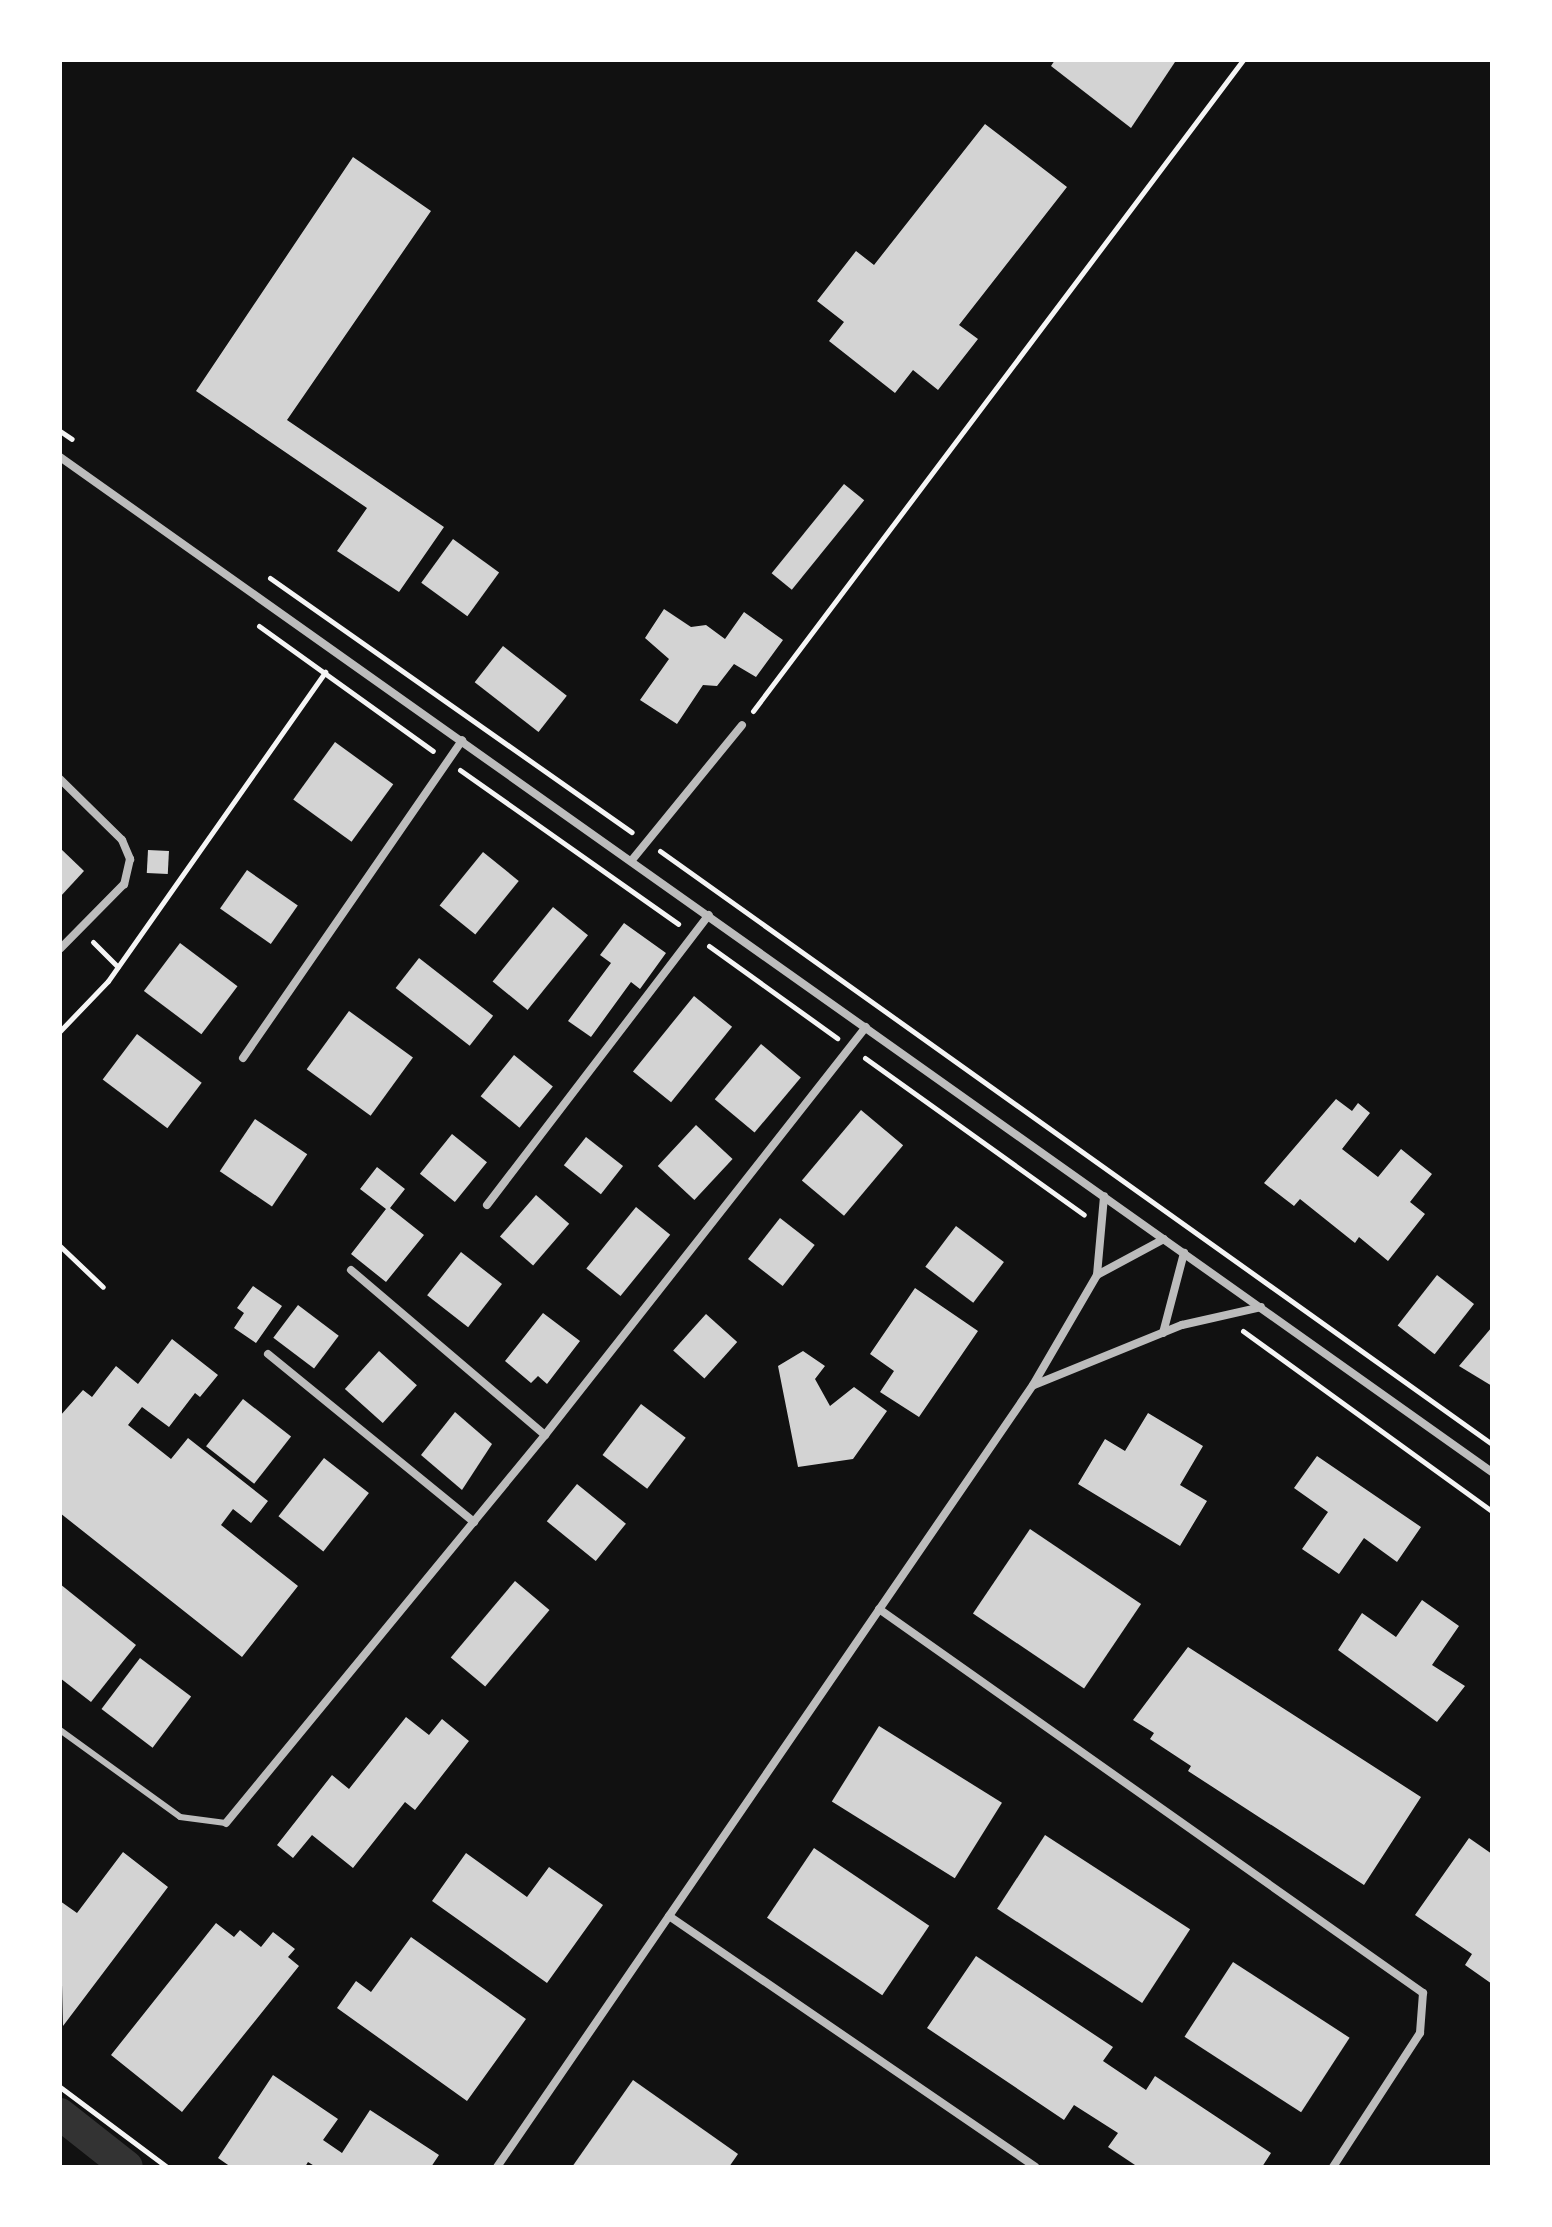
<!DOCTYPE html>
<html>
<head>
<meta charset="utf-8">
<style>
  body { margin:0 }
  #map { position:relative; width:1552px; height:2227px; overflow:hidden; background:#111; font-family:"Fira Sans Condensed",sans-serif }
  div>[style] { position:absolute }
  .canal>* { height:32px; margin:-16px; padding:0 16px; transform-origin:16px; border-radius:16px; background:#333 }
  .building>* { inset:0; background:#d3d3d3; transform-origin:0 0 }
  .path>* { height:5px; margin:-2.5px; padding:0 2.5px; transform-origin:2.5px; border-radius:2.5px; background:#f5f5f5 }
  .service>* { height:6px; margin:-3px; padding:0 3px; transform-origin:3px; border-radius:3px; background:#bcbcbc }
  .minor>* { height:8px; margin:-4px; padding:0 4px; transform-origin:4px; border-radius:4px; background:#bcbcbc }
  span { translate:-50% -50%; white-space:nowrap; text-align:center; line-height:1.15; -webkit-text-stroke:8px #fff; paint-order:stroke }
  .frame { position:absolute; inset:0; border:62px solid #fff; pointer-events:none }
</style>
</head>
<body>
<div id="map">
  <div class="canal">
    <div style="left:60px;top:2114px;width:85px;rotate:38.3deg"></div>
  </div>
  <div class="building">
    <div style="clip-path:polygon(1055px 60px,1173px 60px,1175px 62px,1131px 128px,1051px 66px)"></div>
    <div style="clip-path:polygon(985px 124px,1067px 187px,959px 325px,978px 339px,938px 390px,913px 370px,895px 393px,829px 341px,844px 322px,817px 301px,856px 251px,874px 265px)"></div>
    <div style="clip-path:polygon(353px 157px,431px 211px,287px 420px,444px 527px,399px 592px,337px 551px,367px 508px,196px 391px)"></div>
    <div style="left:844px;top:484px;width:26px;height:115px;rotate:39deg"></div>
    <div style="left:453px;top:539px;width:57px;height:54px;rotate:36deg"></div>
    <div style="clip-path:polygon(664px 609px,691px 627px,706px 625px,725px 639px,744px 612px,783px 640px,756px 677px,734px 664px,717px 686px,703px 685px,677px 724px,640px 700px,669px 659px,645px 638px)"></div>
    <div style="left:503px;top:646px;width:81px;height:46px;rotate:38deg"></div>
    <div style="left:335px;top:742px;width:72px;height:71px;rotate:36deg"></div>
    <div style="clip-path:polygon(60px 848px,84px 871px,60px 897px)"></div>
    <div style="left:148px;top:850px;width:21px;height:23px;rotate:3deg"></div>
    <div style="left:483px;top:852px;width:46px;height:69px;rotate:39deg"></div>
    <div style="left:247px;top:870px;width:62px;height:47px;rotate:35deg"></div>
    <div style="left:553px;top:907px;width:45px;height:96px;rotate:39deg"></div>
    <div style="clip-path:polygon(624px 923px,666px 953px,640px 989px,631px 982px,591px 1037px,568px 1021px,611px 963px,600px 955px)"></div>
    <div style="left:180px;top:943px;width:72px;height:60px;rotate:37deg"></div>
    <div style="left:419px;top:958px;width:94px;height:38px;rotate:38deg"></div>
    <div style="left:694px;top:996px;width:49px;height:97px;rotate:39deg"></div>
    <div style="left:349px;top:1011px;width:79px;height:72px;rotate:36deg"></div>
    <div style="left:137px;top:1034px;width:81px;height:57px;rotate:37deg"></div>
    <div style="left:761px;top:1044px;width:52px;height:72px;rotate:40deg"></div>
    <div style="left:514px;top:1055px;width:50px;height:53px;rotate:39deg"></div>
    <div style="clip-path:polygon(1336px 1099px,1352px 1111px,1358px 1103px,1370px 1113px,1342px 1149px,1378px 1177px,1401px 1149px,1432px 1174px,1410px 1202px,1425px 1214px,1388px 1261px,1359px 1237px,1355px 1243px,1300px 1199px,1294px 1206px,1264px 1183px)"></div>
    <div style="left:861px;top:1110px;width:55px;height:92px;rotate:40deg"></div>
    <div style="left:255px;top:1119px;width:63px;height:63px;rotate:34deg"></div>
    <div style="left:696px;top:1125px;width:50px;height:56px;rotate:43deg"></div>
    <div style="left:452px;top:1134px;width:45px;height:51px;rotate:39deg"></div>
    <div style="left:586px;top:1137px;width:47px;height:36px;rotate:38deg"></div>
    <div style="clip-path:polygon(377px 1167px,405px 1189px,390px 1208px,424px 1235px,386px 1282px,351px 1254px,386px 1209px,360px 1189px)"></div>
    <div style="left:536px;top:1195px;width:44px;height:55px;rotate:41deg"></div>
    <div style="left:636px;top:1207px;width:44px;height:79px;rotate:39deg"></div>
    <div style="left:780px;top:1218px;width:44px;height:52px;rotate:38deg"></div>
    <div style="left:956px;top:1226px;width:60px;height:51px;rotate:37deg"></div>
    <div style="left:461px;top:1252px;width:52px;height:55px;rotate:38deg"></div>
    <div style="left:1437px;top:1275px;width:47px;height:64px;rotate:38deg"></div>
    <div style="clip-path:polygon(253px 1286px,282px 1306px,256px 1343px,234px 1328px,244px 1313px,237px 1308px)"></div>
    <div style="clip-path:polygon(915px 1288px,978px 1331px,919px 1417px,880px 1392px,894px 1371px,870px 1354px)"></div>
    <div style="left:298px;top:1305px;width:51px;height:41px;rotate:37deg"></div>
    <div style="clip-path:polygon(543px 1313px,580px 1341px,547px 1384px,538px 1376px,531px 1383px,505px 1361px)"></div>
    <div style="left:706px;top:1314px;width:42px;height:49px;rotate:42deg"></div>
    <div style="clip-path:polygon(1492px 1327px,1492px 1386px,1459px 1366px)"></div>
    <div style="clip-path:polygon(172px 1339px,218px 1375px,200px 1397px,195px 1393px,169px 1427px,142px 1407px,128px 1425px,171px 1459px,188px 1438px,268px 1501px,251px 1523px,233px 1509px,221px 1525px,298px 1586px,242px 1657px,60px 1513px,60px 1416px,83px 1390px,92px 1397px,116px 1366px,138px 1384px)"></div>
    <div style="left:379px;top:1351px;width:51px;height:51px;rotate:42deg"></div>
    <div style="clip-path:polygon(803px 1351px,825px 1366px,815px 1379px,830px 1406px,854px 1387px,887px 1411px,853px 1459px,798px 1467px,778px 1366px)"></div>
    <div style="left:243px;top:1399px;width:61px;height:60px;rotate:38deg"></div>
    <div style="left:641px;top:1404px;width:56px;height:64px;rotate:37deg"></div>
    <div style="clip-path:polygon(455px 1412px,492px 1444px,462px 1490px,421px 1455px)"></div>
    <div style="clip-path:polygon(1148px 1413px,1203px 1446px,1180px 1485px,1207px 1501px,1180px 1546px,1078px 1484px,1105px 1439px,1125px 1451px)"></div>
    <div style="clip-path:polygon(1317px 1456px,1421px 1527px,1397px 1562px,1364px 1538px,1339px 1574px,1302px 1549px,1328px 1512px,1294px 1488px)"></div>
    <div style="left:324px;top:1458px;width:57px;height:74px;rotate:38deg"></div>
    <div style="left:577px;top:1484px;width:63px;height:48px;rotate:39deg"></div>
    <div style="left:1030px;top:1529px;width:134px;height:102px;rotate:34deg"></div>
    <div style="left:515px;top:1581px;width:45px;height:100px;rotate:40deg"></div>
    <div style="clip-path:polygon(60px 1584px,136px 1645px,91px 1702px,60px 1678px)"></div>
    <div style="clip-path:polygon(1422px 1600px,1459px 1626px,1432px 1665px,1465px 1686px,1437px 1722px,1338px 1650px,1362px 1613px,1396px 1637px)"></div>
    <div style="clip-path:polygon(1188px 1647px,1421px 1797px,1364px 1885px,1188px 1771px,1191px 1766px,1150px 1739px,1154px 1733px,1133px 1720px)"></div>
    <div style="left:140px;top:1658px;width:64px;height:64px;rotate:37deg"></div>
    <div style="clip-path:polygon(406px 1717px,429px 1735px,442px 1719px,469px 1741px,415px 1810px,405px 1802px,353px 1868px,312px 1835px,293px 1858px,277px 1845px,332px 1775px,349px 1789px)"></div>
    <div style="left:879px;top:1726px;width:145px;height:89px;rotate:32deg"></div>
    <div style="left:1045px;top:1835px;width:173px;height:88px;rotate:33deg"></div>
    <div style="clip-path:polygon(1469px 1838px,1492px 1854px,1492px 1984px,1465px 1965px,1472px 1954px,1415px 1915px)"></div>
    <div style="left:814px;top:1848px;width:139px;height:84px;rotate:34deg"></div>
    <div style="clip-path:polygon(123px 1852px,168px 1887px,63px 2026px,60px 1901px,77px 1913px)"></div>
    <div style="clip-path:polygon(466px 1853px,527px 1897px,549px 1867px,603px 1905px,547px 1983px,432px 1901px)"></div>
    <div style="clip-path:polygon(216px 1923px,234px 1937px,240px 1930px,261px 1947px,273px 1932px,295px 1949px,288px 1957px,299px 1966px,182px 2112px,111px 2055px)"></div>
    <div style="clip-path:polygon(411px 1937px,526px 2019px,467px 2101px,337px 2008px,356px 1981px,371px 1992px)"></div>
    <div style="clip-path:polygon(976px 1956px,1113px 2047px,1103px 2061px,1146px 2090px,1155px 2076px,1271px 2153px,1262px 2167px,1138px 2167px,1108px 2147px,1118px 2133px,1074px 2105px,1064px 2120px,927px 2028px)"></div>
    <div style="left:1233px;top:1962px;width:139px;height:89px;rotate:33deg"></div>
    <div style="clip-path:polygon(273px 2075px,338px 2119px,323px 2140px,342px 2153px,370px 2110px,439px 2155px,431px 2167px,316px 2167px,308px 2162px,305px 2167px,231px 2167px,218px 2158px)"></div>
    <div style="clip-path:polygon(633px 2080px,738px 2154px,729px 2167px,572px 2167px)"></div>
  </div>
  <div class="path">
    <div style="left:60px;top:431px;width:14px;rotate:34deg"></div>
    <div style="left:270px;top:578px;width:442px;rotate:35.1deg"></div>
    <div style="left:259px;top:626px;width:214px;rotate:35.7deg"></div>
    <div style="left:753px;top:711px;width:815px;rotate:-53.03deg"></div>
    <div style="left:460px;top:770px;width:267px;rotate:35.2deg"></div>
    <div style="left:660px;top:851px;width:1022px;rotate:35.48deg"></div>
    <div style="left:93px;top:942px;width:35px;rotate:45deg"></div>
    <div style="left:709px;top:946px;width:158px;rotate:35.7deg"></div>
    <div style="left:60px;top:1031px;width:69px;rotate:-46.2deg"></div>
    <div style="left:108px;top:981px;width:378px;rotate:-54.9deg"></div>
    <div style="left:865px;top:1058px;width:269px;rotate:35.6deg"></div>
    <div style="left:60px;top:1246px;width:59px;rotate:43.6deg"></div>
    <div style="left:1243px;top:1331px;width:307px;rotate:35.9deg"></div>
    <div style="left:60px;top:2087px;width:134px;rotate:36.8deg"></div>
  </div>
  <div class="service">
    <div style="left:60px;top:1730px;width:148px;rotate:35.9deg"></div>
    <div style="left:180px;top:1817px;width:46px;rotate:7.4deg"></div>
  </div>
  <div class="minor">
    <div style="left:60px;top:457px;width:1755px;rotate:35.33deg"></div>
    <div style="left:60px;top:779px;width:87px;rotate:44.5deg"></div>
    <div style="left:122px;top:840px;width:21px;rotate:67deg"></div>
    <div style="left:130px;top:859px;width:26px;rotate:103deg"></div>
    <div style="left:124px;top:884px;width:91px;rotate:134.6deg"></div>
    <div style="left:632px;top:860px;width:174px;rotate:-50.8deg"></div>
    <div style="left:243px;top:1058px;width:386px;rotate:-55.4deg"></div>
    <div style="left:487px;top:1205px;width:365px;rotate:-52.6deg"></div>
    <div style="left:351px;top:1270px;width:255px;rotate:40.4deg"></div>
    <div style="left:1097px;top:1275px;width:76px;rotate:-28.2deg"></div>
    <div style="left:1163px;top:1333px;width:83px;rotate:-75.3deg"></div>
    <div style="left:268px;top:1354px;width:266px;rotate:39.2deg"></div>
    <div style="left:1034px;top:1385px;width:160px;rotate:-22.1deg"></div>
    <div style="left:1182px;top:1325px;width:81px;rotate:-12.8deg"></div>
    <div style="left:879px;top:1609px;width:666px;rotate:35.22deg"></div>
    <div style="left:1423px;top:1993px;width:40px;rotate:94.3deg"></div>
    <div style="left:1420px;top:2033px;width:160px;rotate:123deg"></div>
    <div style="left:226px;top:1823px;width:502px;rotate:-50.57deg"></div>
    <div style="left:545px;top:1435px;width:519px;rotate:-51.81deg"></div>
    <div style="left:669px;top:1916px;width:444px;rotate:34.4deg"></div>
    <div style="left:497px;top:2167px;width:948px;rotate:-55.57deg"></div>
    <div style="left:1033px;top:1385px;width:127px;rotate:-59.8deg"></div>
    <div style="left:1097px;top:1275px;width:79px;rotate:-84.9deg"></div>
  </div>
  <div class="frame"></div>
</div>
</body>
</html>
